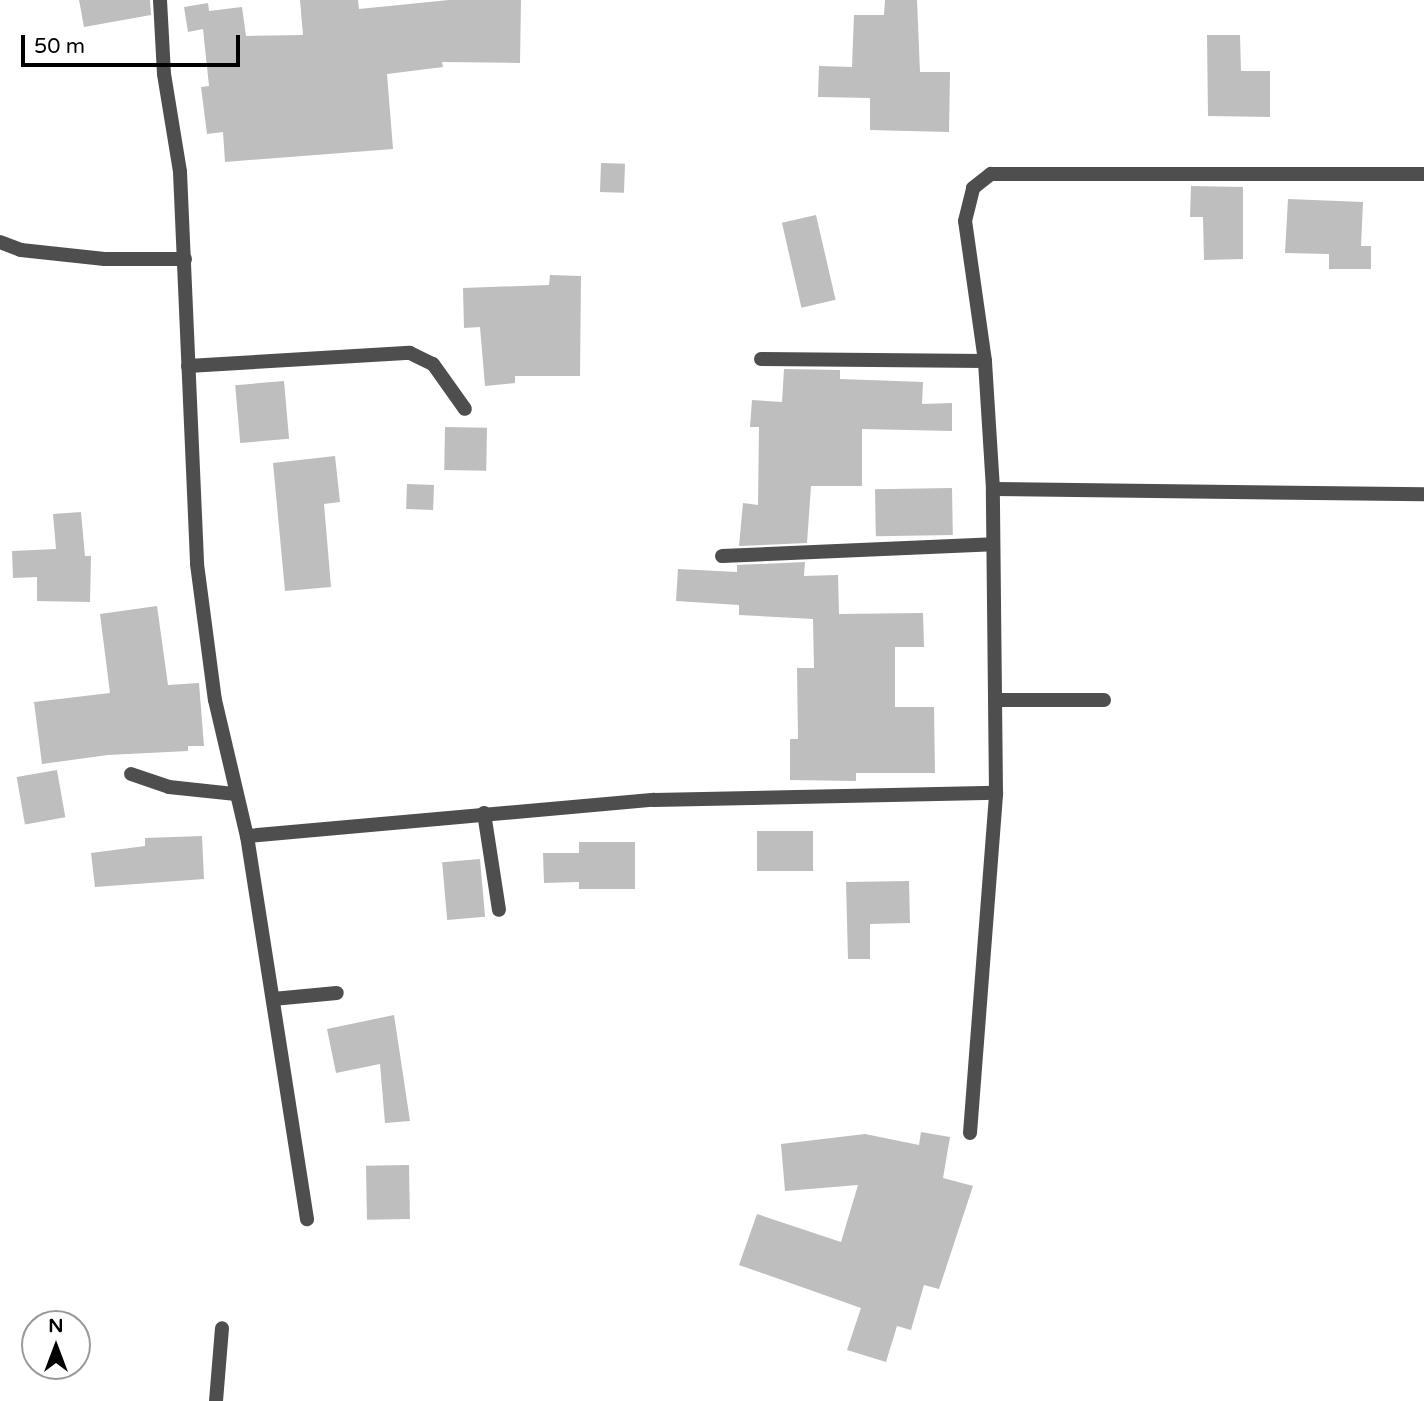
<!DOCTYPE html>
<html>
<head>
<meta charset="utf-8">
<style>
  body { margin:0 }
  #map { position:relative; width:1424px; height:1401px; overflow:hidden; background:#fff; font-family:"Varela Round",sans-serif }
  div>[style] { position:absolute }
  .building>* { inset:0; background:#bebebe; transform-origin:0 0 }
  .service>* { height:14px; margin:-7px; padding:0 7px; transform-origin:7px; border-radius:7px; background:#4e4e4e }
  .minor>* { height:14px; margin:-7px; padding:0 7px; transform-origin:7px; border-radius:7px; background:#4e4e4e }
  span { translate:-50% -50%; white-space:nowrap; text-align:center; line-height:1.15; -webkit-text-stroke:6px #fff; paint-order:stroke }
  .north { position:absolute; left:21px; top:1310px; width:70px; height:70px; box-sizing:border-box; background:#fff; border:2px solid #999; border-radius:50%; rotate:0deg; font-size:19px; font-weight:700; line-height:28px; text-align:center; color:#000 }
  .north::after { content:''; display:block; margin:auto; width:24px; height:32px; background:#000; clip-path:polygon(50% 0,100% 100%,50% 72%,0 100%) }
  .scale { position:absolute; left:21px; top:35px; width:219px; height:32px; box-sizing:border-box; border:4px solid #000; border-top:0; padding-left:9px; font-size:21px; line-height:24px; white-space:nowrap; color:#000; -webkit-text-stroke:5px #fff; paint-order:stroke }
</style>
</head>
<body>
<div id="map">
  <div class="building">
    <div style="clip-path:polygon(79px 0,150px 0,151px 15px,84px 27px)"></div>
    <div style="clip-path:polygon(300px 0,358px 0,359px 9px,449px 0,521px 0,520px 63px,442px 62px,443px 67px,387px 74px,393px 149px,225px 162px,223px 132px,207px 134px,201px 87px,209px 86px,203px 29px,188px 32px,184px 7px,208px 3px,209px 11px,242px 7px,246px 36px,303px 35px)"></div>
    <div style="clip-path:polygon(885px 0,917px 0,920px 72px,950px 72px,949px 132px,870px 130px,870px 98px,818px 97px,819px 66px,852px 67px,854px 15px,884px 15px)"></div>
    <div style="clip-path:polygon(1207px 35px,1240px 35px,1241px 71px,1270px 71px,1270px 117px,1208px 116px)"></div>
    <div style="left:601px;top:163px;width:24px;height:29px;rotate:2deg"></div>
    <div style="clip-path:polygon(1191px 186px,1243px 187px,1243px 259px,1204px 260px,1203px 217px,1190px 217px)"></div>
    <div style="clip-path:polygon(1288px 199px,1363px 202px,1361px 246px,1371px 246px,1371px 269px,1329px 269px,1329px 254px,1285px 253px)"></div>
    <div style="left:816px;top:215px;width:87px;height:35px;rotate:77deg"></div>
    <div style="clip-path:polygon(550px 275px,581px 276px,580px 376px,515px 376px,515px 383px,485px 386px,480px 327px,464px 328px,463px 288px,549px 285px)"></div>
    <div style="clip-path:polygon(784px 369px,840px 370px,840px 379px,923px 382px,922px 404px,952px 403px,952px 431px,862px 429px,862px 486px,811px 486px,807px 543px,739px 546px,743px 503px,758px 505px,759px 427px,750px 427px,752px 400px,782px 402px)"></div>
    <div style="left:284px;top:381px;width:58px;height:49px;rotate:85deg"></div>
    <div style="left:445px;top:427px;width:42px;height:43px;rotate:1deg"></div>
    <div style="clip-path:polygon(335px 456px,340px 502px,324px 504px,331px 587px,285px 591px,273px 463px)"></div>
    <div style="left:407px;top:484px;width:27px;height:25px;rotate:2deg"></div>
    <div style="left:952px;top:488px;width:47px;height:77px;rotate:89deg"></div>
    <div style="clip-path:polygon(81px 512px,85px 556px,91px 556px,90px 602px,37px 601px,37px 577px,13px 578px,12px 551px,56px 549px,53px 514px)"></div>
    <div style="clip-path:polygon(805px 562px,804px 576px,838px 575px,839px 614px,923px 613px,924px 647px,895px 647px,895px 707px,934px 707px,935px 773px,856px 773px,856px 781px,790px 780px,790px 739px,798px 739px,797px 668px,814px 668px,813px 619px,739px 615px,739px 605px,676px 601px,678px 569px,737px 572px,737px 565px)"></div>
    <div style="clip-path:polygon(157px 606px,168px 685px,199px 683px,204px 746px,188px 746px,188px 751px,108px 755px,42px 764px,34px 702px,110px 693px,100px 614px)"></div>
    <div style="left:57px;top:770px;width:48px;height:41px;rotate:80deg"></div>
    <div style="left:757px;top:831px;width:56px;height:40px"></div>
    <div style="clip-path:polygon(202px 836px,204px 879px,95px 887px,91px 853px,145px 846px,145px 838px)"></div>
    <div style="clip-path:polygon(579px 842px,635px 842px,635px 889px,579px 889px,579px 882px,544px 883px,543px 853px,579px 853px)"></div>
    <div style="left:480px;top:859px;width:58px;height:38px;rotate:85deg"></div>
    <div style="clip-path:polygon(909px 881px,910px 923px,870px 924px,870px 959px,848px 959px,846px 882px)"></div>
    <div style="clip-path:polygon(394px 1015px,410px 1121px,385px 1123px,380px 1064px,336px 1073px,327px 1029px)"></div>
    <div style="clip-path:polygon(921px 1132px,950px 1137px,943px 1178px,973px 1186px,939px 1289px,924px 1285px,911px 1330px,897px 1326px,886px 1362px,847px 1350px,861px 1308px,739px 1265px,757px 1214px,841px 1242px,858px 1185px,785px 1191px,781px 1144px,865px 1134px,919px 1145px)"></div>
    <div style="left:409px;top:1165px;width:54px;height:43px;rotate:89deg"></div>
  </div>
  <div class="service">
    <div style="left:761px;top:359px;width:224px;rotate:0.5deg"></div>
    <div style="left:995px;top:700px;width:109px"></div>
    <div style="left:131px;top:774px;width:40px;rotate:18.9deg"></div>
    <div style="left:169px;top:787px;width:65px;rotate:6.1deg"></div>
    <div style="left:484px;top:813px;width:98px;rotate:81.2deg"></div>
    <div style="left:273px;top:999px;width:64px;rotate:-5.4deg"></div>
  </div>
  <div class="minor">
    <div style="left:160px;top:0;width:74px;rotate:86.9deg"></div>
    <div style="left:164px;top:74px;width:99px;rotate:80.7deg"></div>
    <div style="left:180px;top:172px;width:392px;rotate:87.5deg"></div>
    <div style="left:197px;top:564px;width:137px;rotate:82.5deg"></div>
    <div style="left:215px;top:700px;width:140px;rotate:76.8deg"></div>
    <div style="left:247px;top:836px;width:388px;rotate:81.1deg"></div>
    <div style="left:0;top:242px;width:22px;rotate:21deg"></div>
    <div style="left:21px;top:250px;width:84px;rotate:6.1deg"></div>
    <div style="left:105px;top:259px;width:80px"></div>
    <div style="left:188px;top:366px;width:222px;rotate:-3.4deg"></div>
    <div style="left:410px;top:353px;width:25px;rotate:26deg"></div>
    <div style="left:433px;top:364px;width:55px;rotate:54.6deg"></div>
    <div style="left:993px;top:489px;width:431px;rotate:0.7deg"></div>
    <div style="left:722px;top:556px;width:271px;rotate:-2.5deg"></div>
    <div style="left:247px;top:836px;width:409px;rotate:-5.1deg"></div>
    <div style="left:654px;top:800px;width:342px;rotate:-1.2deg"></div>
    <div style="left:996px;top:793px;width:304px;rotate:-90.6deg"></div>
    <div style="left:993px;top:489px;width:128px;rotate:-93.6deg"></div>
    <div style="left:985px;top:361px;width:141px;rotate:-98.1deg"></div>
    <div style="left:965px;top:221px;width:34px;rotate:-76deg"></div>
    <div style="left:973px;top:188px;width:23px;rotate:-38deg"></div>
    <div style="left:991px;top:174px;width:433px"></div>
    <div style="left:970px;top:1133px;width:341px;rotate:-85.6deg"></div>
    <div style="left:216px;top:1401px;width:73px;rotate:-85.3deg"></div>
  </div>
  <div class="north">N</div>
  <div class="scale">50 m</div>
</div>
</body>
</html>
